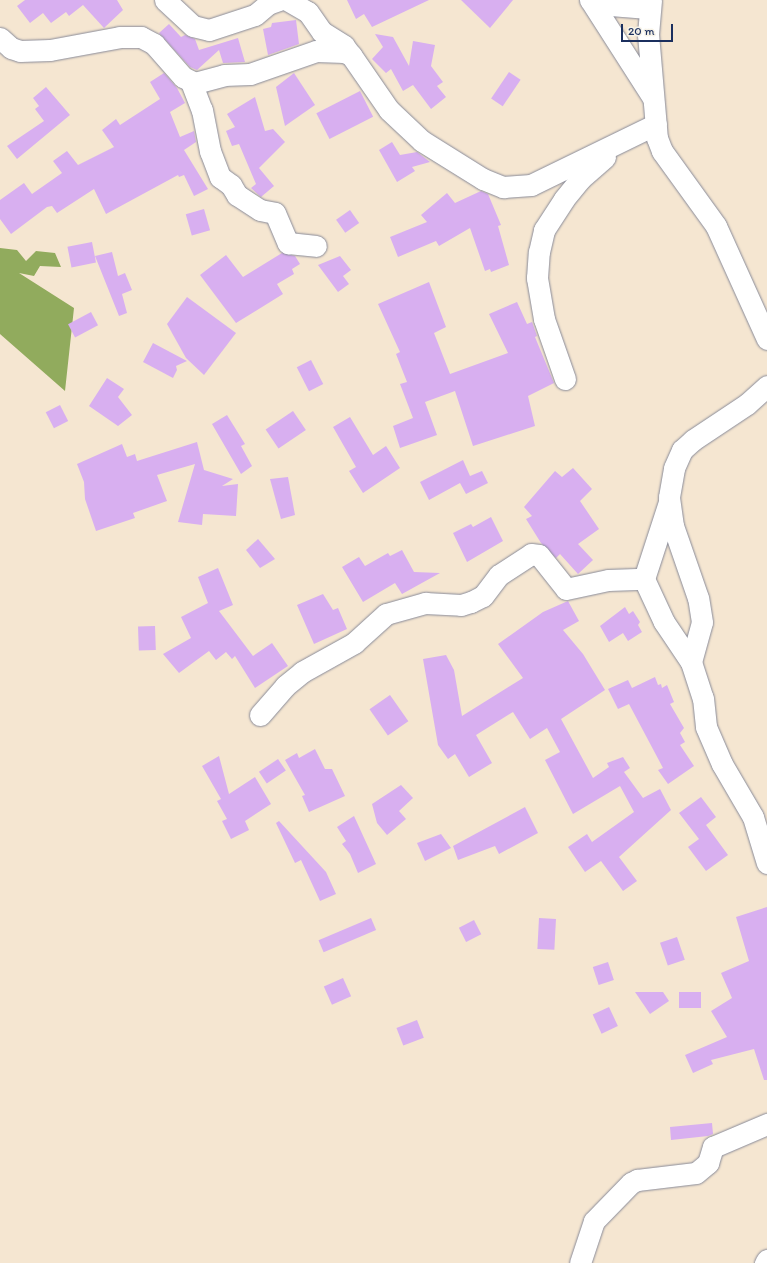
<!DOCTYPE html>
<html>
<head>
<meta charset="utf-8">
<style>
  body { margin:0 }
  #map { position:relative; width:767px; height:1263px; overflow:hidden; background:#f5e6d1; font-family:Itim,sans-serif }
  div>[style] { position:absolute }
  .forest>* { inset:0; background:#91ab5d }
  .building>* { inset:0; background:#d8aff0; transform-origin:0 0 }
  .roads { filter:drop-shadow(0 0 1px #888a98) drop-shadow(0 0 1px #888a98) }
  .minor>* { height:21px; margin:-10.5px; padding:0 10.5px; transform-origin:10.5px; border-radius:10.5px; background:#fff }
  span { translate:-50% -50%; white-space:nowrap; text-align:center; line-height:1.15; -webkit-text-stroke:3px #f7f3e8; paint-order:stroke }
  .scale { position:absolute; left:621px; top:24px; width:52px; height:18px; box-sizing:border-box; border:2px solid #1b2f5e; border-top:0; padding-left:5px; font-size:12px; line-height:14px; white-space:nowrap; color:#1b2f5e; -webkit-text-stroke:3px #f7f3e8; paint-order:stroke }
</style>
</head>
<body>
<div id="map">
  <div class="forest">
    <div style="clip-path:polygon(0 248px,17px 250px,26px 261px,36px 251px,55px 253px,61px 267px,40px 266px,34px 276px,19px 273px,74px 308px,65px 391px,0 334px)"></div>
  </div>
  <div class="building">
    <div style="clip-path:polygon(25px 0,117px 0,123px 10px,104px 28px,83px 5px,69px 16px,66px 12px,51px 23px,43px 13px,30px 23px,17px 6px)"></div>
    <div style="clip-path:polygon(347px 0,429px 0,372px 27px,364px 14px,356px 19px)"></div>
    <div style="clip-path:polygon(461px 0,513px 0,490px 28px)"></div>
    <div style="clip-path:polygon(296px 20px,299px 44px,268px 55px,263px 29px,271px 27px,272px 23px)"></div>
    <div style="clip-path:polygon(169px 24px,181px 37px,185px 35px,195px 39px,199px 50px,238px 38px,245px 62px,223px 63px,219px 50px,197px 70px,190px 67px,159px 33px)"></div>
    <div style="clip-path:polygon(375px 34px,393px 37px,409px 66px,413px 41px,435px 45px,431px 66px,443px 82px,437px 86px,446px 97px,431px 109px,413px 85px,403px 91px,391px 69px,386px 73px,372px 59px,383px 47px)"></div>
    <div style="left:509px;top:72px;width:14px;height:32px;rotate:34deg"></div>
    <div style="clip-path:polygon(164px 73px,177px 88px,185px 103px,170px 112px,180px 137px,194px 131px,196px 142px,184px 150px,208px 189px,194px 196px,184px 175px,179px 177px,178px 175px,106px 214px,94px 189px,57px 213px,52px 206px,47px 207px,11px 234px,0 219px,0 200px,24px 183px,32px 194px,62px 173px,53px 161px,67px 151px,78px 165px,114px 147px,102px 130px,116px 119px,120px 125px,160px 99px,150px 82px)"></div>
    <div style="clip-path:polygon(294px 73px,315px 105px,285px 126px,276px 87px)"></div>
    <div style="clip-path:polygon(46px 87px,70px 115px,17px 159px,7px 146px,44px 121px,35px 109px,39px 106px,33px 98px)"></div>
    <div style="left:360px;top:91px;width:29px;height:49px;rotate:63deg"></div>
    <div style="clip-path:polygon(255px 97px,265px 131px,273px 129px,285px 142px,259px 168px,274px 186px,261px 197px,251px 188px,256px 184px,239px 144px,232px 146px,226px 131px,235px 127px,227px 114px)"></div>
    <div style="clip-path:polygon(392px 142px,400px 155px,417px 152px,430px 162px,412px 167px,415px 171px,397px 182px,379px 150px)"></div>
    <div style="clip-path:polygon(481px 191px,488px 194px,501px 225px,498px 226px,509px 265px,491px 272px,490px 269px,485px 271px,470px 228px,439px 246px,436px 241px,398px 257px,390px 237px,427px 222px,421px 215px,447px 193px,455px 203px)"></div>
    <div style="left:204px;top:209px;width:22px;height:19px;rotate:74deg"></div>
    <div style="left:350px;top:210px;width:16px;height:17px;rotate:55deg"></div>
    <div style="left:92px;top:242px;width:21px;height:25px;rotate:79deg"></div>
    <div style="clip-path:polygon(112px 252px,118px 276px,125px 273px,132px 290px,122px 294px,127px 313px,119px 316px,95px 256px)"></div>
    <div style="clip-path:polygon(282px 253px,295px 256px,300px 264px,292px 269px,294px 274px,277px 284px,283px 294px,236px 323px,200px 275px,226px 255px,243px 277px)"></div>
    <div style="clip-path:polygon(340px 256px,351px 270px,343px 276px,349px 284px,338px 292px,318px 265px)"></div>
    <div style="clip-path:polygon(429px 282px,446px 327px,434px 333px,450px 374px,508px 353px,489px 314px,517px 302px,527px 324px,532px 322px,537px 336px,535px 337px,554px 383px,528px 396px,535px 426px,473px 446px,455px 391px,425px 402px,437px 435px,400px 448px,393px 426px,413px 418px,400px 384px,407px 382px,396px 354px,400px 352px,378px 304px)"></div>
    <div style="clip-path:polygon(187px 297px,236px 333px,204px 375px,186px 358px,167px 324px)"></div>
    <div style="left:91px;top:312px;width:15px;height:26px;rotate:62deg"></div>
    <div style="clip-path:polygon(153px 343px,187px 361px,176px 366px,177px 370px,173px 378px,143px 362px)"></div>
    <div style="left:311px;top:360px;width:27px;height:16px;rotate:63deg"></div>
    <div style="clip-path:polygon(107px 378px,124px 389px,118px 397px,132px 415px,118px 426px,89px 406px)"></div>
    <div style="left:60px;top:405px;width:18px;height:16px;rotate:63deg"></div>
    <div style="left:293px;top:411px;width:23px;height:33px;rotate:56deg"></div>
    <div style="clip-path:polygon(227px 415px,245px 444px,241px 446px,252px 466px,241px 474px,212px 424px)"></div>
    <div style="clip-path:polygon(350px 417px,373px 455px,386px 446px,400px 468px,363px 493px,349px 471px,356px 467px,333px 427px)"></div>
    <div style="clip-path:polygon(197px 442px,204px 470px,233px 479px,222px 486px,238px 484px,236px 516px,203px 514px,202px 525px,178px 522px,195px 464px,157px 475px,167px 501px,133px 513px,135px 518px,96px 531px,85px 499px,84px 482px,77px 464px,122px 444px,127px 457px,135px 454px,137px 461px)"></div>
    <div style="clip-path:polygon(463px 460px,470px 476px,482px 471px,488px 483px,466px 494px,460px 483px,429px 500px,420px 482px)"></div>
    <div style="clip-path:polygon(573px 468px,592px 489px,580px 501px,599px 529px,578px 544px,593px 560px,578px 574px,560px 554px,556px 558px,541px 543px,526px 519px,532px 516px,524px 507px,555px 471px,562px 477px)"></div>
    <div style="clip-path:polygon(288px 477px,295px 515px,281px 519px,270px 479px)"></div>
    <div style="clip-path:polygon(491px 517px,503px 541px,467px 562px,453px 533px,471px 524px,473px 527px)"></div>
    <div style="clip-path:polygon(258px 539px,275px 559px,260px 568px,246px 550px)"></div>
    <div style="clip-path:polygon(402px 550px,414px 572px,440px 573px,402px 594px,395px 583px,363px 602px,342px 567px,359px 557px,365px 566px,388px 553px,390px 556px)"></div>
    <div style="clip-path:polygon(218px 568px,233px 605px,219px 611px,253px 656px,272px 643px,288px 666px,255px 688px,235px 656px,232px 659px,226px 652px,216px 660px,209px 651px,179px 673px,163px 654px,191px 638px,181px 617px,208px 603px,198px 577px)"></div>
    <div style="clip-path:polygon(323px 594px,333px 610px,338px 608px,347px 629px,314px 644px,297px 605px)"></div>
    <div style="clip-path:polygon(568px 601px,579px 621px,563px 630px,583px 654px,605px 690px,561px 719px,593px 778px,609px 767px,607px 763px,623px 757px,630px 768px,624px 772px,643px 798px,660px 789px,671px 810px,619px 857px,637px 881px,623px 891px,601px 861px,585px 872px,568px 847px,587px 834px,592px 842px,634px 812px,620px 786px,573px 814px,545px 760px,560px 752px,547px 728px,530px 739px,513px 712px,476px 735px,492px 763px,469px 777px,455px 754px,448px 759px,438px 745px,423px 659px,446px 655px,454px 670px,462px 716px,523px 678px,498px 644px,543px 612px)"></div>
    <div style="clip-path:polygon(625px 607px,629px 614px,633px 611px,640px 622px,638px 625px,642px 632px,628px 641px,623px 633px,609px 642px,600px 626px)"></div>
    <div style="left:155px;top:626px;width:24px;height:17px;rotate:88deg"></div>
    <div style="clip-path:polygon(655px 677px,658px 685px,661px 684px,662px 688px,667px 685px,674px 702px,670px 704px,684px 728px,680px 733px,685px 742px,680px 745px,694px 766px,668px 784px,658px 770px,663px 768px,629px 704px,618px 709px,608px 689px,628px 680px,632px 688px)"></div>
    <div style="left:390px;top:695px;width:32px;height:25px;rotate:55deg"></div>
    <div style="clip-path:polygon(315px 749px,325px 769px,332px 769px,345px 796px,309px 812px,302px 796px,305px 795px,285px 760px,297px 753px,299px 758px)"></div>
    <div style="clip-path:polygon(219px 756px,229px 794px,255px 777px,271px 804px,245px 821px,249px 830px,231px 839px,222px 821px,227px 819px,217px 801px,221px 799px,202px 766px)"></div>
    <div style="left:278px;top:759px;width:14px;height:23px;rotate:56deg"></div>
    <div style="clip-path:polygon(401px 785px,413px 798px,399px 811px,406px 819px,387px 835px,377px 823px,372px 804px)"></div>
    <div style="clip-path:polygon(701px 797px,716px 817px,706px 825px,728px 855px,706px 871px,688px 847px,699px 839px,679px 813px)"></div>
    <div style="clip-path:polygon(525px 807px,538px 833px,499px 854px,495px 846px,458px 860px,453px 846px)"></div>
    <div style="clip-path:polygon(354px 816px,376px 864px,358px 873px,350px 854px,342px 844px,346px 841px,337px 827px)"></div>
    <div style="clip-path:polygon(279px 821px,326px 872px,336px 894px,320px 901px,301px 860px,295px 863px,276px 823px)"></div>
    <div style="clip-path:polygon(441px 834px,451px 848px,425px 861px,417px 843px)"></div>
    <div style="clip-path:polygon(767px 907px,767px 1080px,764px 1080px,754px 1049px,711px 1060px,713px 1064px,693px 1073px,685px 1055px,727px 1037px,711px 1011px,732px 998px,721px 973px,749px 961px,736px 917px)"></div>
    <div style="left:371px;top:918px;width:13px;height:57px;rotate:67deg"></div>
    <div style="left:539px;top:918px;width:17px;height:31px;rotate:3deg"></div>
    <div style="left:474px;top:920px;width:16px;height:17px;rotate:63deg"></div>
    <div style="left:677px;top:937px;width:24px;height:18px;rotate:71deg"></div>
    <div style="left:608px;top:962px;width:19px;height:16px;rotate:72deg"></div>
    <div style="left:343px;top:978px;width:20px;height:21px;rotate:66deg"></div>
    <div style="clip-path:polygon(635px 992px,663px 992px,669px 1001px,650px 1014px)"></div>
    <div style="left:679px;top:992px;width:22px;height:16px"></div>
    <div style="left:609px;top:1007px;width:21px;height:18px;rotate:65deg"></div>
    <div style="left:417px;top:1020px;width:19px;height:22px;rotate:69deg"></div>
    <div style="clip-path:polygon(712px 1123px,713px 1134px,708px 1136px,671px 1140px,670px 1127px)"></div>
  </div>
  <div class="roads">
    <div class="minor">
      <div style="left:165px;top:0;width:38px;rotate:43deg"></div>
      <div style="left:193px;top:26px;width:16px;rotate:14deg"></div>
      <div style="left:209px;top:30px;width:48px;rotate:-18.1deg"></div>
      <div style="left:255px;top:15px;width:17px;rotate:-40deg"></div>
      <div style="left:268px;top:4px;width:12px;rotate:-20deg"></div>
      <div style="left:287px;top:0;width:24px;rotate:30deg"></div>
      <div style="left:308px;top:12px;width:24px;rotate:55deg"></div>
      <div style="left:322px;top:32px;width:26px;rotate:32deg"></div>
      <div style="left:344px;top:46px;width:10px;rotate:53deg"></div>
      <div style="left:590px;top:0;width:9px;rotate:27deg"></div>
      <div style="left:598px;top:4px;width:50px;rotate:4.6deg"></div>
      <div style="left:651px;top:0;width:34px;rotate:95deg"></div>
      <div style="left:648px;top:34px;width:104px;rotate:85.1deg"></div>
      <div style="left:657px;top:138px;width:14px;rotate:69deg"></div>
      <div style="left:662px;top:151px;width:92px;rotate:54.2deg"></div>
      <div style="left:716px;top:226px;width:124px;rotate:65.7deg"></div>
      <div style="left:591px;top:1px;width:115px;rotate:57.4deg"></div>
      <div style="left:0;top:38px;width:15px;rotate:42deg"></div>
      <div style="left:11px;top:48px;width:9px;rotate:18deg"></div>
      <div style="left:20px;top:51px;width:30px;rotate:-2deg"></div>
      <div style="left:50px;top:50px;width:71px;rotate:-10.5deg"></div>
      <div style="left:120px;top:37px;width:21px"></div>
      <div style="left:141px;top:37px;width:15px;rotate:28deg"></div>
      <div style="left:154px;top:44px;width:44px;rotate:48.7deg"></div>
      <div style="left:183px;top:77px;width:13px;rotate:27deg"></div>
      <div style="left:195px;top:83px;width:30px;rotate:-15deg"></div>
      <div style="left:224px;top:75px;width:26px;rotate:-2deg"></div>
      <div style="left:250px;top:74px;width:70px;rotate:-19.2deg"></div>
      <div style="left:316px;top:51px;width:28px;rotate:2deg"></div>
      <div style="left:344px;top:52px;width:8px;rotate:23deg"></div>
      <div style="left:351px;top:55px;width:67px;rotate:55.4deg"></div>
      <div style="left:389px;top:110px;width:45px;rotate:43.2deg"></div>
      <div style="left:422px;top:141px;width:72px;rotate:31.9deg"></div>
      <div style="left:483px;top:179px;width:22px;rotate:22deg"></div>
      <div style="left:503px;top:187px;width:28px;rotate:-4deg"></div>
      <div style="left:531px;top:185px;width:139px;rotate:-26deg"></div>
      <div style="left:191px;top:82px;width:30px;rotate:69deg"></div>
      <div style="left:202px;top:110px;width:42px;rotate:79deg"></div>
      <div style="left:210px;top:151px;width:28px;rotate:69deg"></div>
      <div style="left:220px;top:177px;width:14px;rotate:36deg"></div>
      <div style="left:231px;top:185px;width:12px;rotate:59deg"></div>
      <div style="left:237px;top:195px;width:27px;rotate:33deg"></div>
      <div style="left:260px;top:210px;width:15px;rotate:11deg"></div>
      <div style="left:275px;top:213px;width:33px;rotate:67deg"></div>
      <div style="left:288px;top:243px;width:28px;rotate:6deg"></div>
      <div style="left:565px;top:379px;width:64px;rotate:-109.3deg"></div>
      <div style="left:544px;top:319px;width:42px;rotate:-99.7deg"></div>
      <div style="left:537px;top:278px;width:26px;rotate:-86deg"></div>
      <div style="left:539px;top:252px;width:23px;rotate:-77deg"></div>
      <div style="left:544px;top:230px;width:37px;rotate:-57deg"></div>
      <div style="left:564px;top:199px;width:26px;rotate:-51deg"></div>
      <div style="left:580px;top:179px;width:33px;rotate:-41deg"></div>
      <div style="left:669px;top:502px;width:81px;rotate:108deg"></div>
      <div style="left:644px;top:579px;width:47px;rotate:65.1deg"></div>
      <div style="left:664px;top:622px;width:48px;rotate:56deg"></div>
      <div style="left:691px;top:662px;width:38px;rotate:72deg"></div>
      <div style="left:703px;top:698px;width:29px;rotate:84deg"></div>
      <div style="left:706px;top:727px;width:40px;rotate:66.6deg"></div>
      <div style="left:722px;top:764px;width:61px;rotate:59.7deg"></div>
      <div style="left:753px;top:817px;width:48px;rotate:73.1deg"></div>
      <div style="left:691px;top:662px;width:41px;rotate:-74.6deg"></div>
      <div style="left:702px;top:622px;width:24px;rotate:-99deg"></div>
      <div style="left:698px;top:598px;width:76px;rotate:-109.1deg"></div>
      <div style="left:673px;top:526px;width:29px;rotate:-98deg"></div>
      <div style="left:669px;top:497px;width:29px;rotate:-80deg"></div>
      <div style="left:674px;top:468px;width:20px;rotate:-66deg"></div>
      <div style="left:682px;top:450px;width:15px;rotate:-42deg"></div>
      <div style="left:693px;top:440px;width:65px;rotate:-33.7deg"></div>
      <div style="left:747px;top:404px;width:27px;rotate:-42deg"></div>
      <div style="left:260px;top:715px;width:38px;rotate:-49deg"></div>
      <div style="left:285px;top:686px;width:22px;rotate:-39deg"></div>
      <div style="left:302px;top:672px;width:60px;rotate:-29.1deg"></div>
      <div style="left:354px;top:643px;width:43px;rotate:-42.2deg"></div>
      <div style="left:386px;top:614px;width:41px;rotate:-15.8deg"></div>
      <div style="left:425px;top:603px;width:36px;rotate:3deg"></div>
      <div style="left:461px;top:605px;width:10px;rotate:-17deg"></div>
      <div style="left:471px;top:602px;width:13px;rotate:-27deg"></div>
      <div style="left:483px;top:596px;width:26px;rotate:-53deg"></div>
      <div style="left:499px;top:575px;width:38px;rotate:-33deg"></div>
      <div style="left:531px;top:554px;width:8px;rotate:7deg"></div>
      <div style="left:539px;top:555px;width:43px;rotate:51.5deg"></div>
      <div style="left:566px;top:589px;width:43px;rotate:-12.1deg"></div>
      <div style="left:608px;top:580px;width:36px;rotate:-2deg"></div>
      <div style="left:580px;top:1263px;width:44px;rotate:-71.6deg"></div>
      <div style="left:594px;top:1221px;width:53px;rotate:-45.8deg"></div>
      <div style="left:631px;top:1183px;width:7px;rotate:-27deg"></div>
      <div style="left:637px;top:1180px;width:59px;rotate:-6.8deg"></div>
      <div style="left:696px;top:1173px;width:16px;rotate:-40deg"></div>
      <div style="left:708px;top:1163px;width:17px;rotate:-73deg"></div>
      <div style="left:713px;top:1147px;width:59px;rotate:-23.1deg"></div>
      <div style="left:765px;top:1263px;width:4px;rotate:-56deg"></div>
    </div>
  </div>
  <div class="scale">20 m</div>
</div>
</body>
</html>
